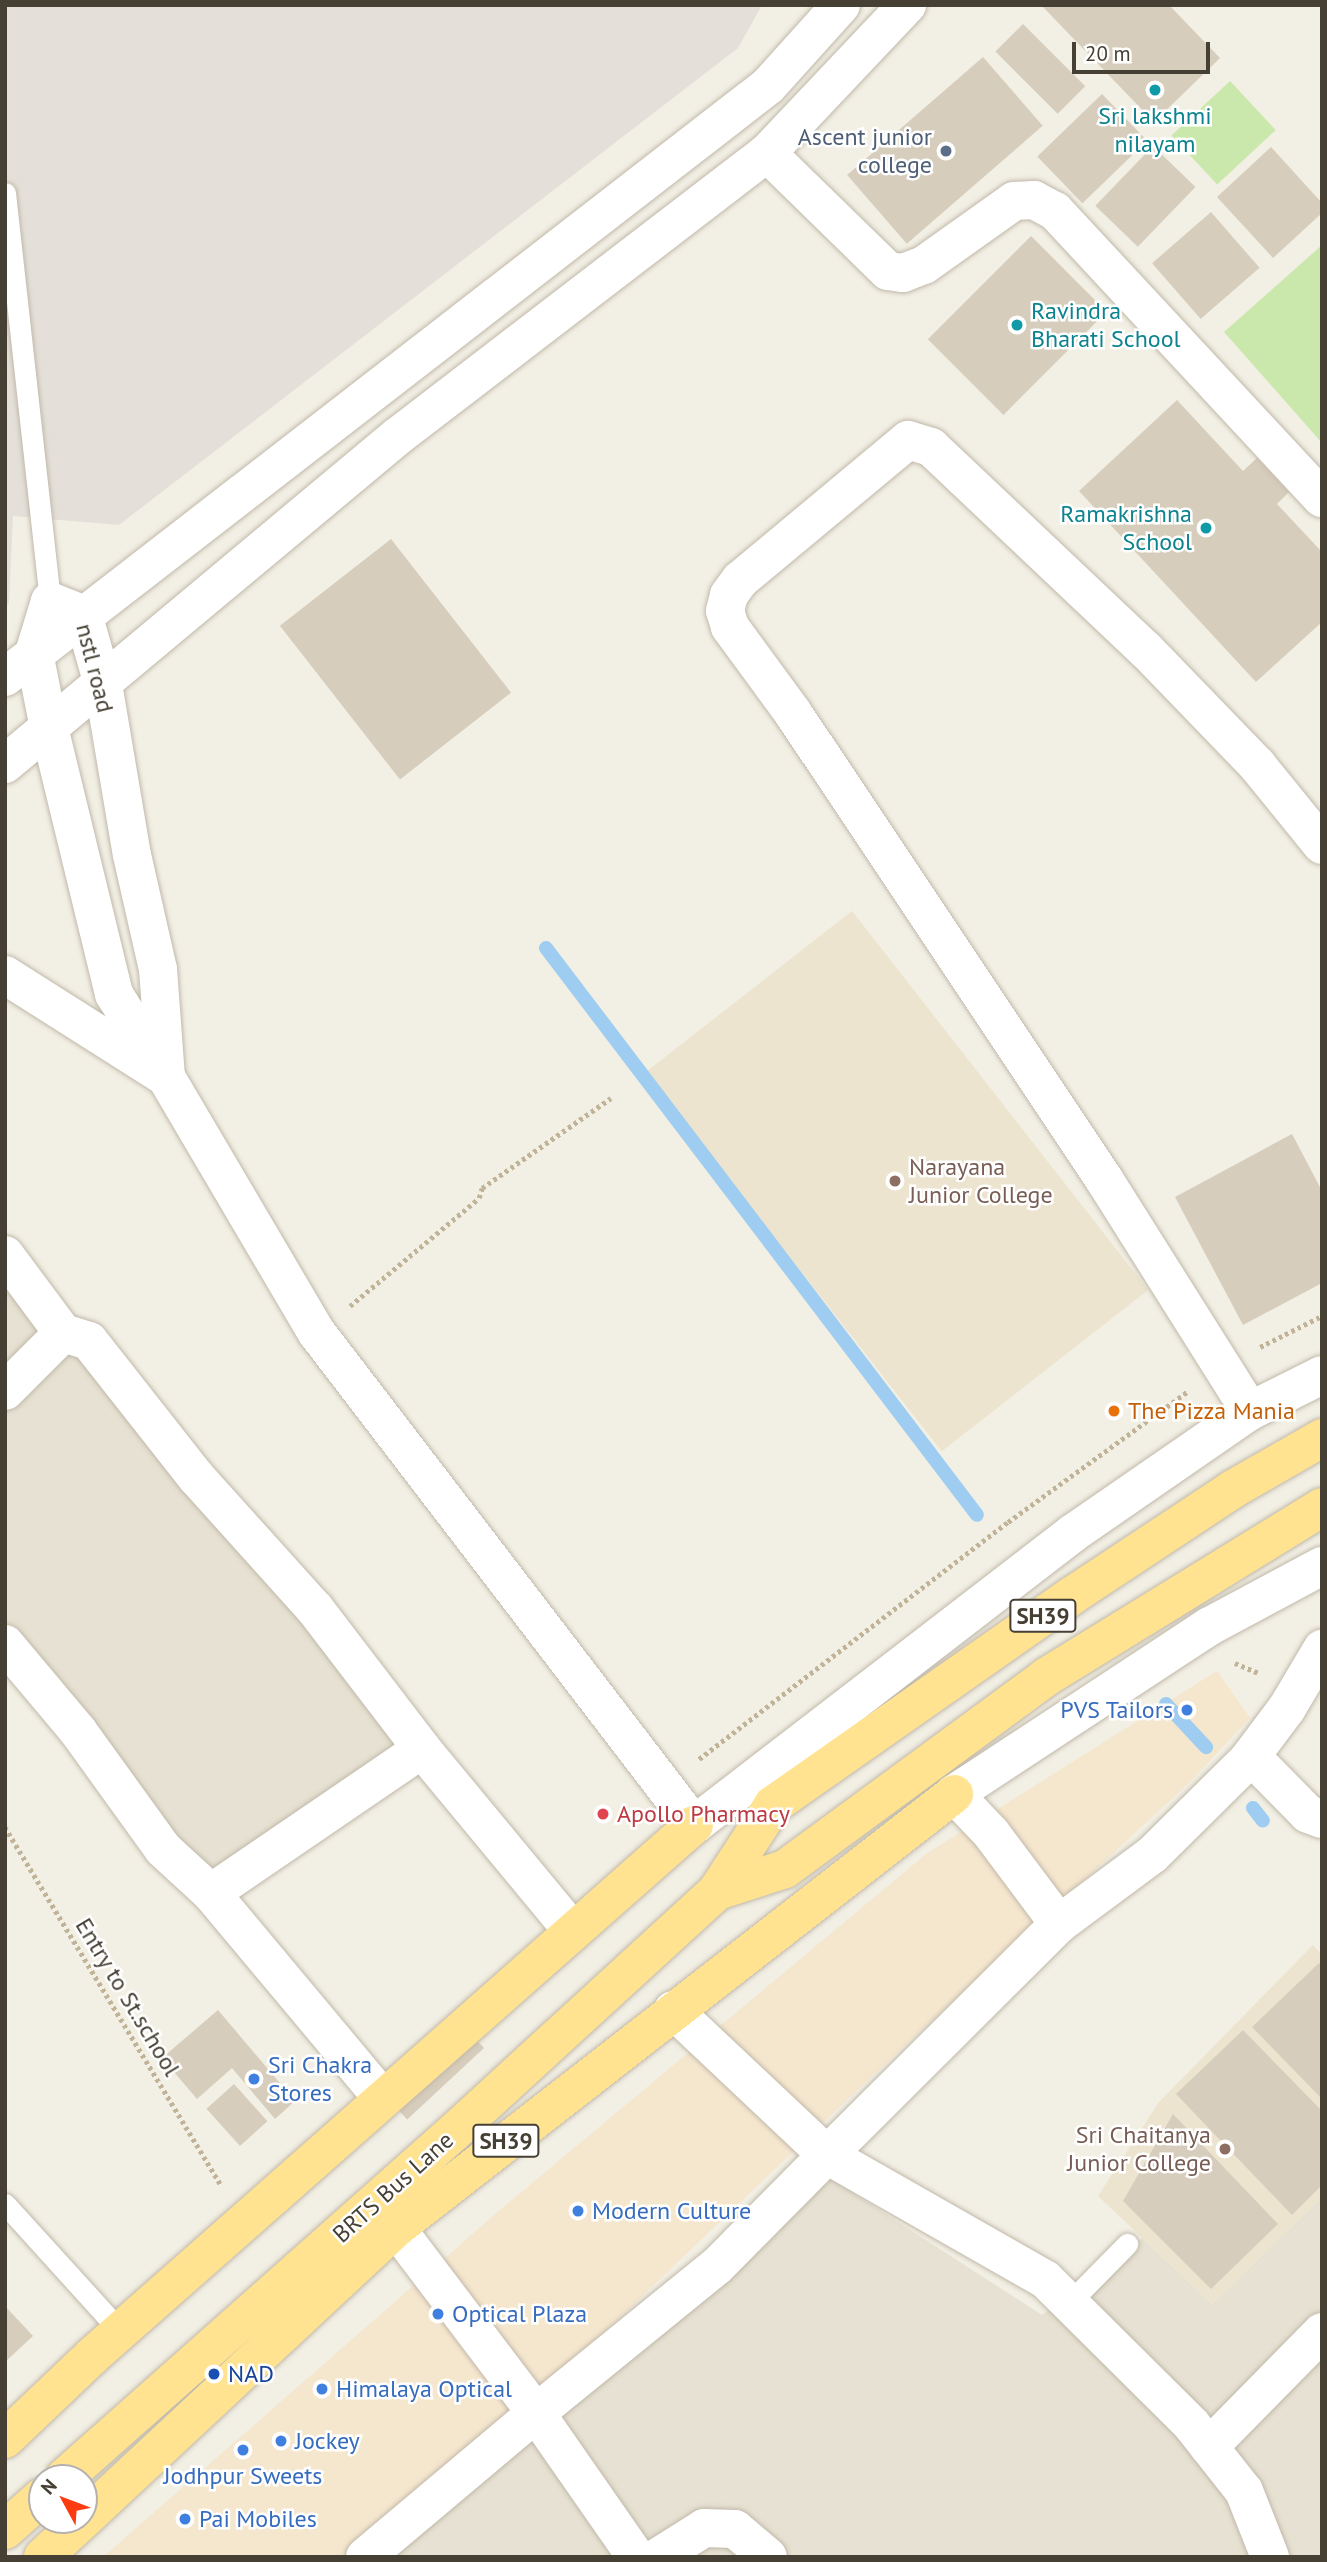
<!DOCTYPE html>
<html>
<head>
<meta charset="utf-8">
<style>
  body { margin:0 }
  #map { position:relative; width:1327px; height:2562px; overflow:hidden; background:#f2efe4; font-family:"PT Sans",sans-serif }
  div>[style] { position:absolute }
  .residential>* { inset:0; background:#e6e1d2 }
  .commercial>* { inset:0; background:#f5e6ce }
  .industrial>* { inset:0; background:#e4e0d9 }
  .education>* { inset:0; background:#ece4ce; transform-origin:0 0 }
  .green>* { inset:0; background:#cbe8ac; transform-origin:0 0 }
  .stream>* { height:14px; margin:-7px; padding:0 7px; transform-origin:7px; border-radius:7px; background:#9fcdf1 }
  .building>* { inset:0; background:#d7cdbc; transform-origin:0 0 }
  .path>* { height:4.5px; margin-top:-2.25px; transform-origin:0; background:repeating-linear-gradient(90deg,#c0b398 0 3.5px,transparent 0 7px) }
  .roads { filter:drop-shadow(0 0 2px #c1b9aa) drop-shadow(0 0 2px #c1b9aa) }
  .service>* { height:21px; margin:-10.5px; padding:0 10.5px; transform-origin:10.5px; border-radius:10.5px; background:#fff }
  .minor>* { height:38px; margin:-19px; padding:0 19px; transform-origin:19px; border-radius:19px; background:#fff }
  .tertiary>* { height:38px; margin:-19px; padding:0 19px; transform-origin:19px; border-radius:19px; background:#fff }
  .primary>* { height:38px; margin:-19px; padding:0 19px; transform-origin:19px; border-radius:19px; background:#ffe391 }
  .dots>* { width:19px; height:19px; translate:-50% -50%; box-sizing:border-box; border:4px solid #fff; border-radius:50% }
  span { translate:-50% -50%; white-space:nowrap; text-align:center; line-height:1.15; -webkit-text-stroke:5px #fff; paint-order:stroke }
  .shield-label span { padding:2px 5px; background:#fff; border:2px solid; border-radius:5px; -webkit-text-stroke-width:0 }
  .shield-label { font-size:23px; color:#453f34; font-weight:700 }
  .culture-label { font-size:24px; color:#0d838f }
  .left { translate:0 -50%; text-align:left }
  .right { translate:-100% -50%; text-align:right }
  .service-label { font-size:24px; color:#4e5e75 }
  .street-label { font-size:24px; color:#453f34 }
  .education-label { font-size:24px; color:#785e54 }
  .food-label { font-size:24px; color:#c56008 }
  .shop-label { font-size:24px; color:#366cbe }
  .health-label { font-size:24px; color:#be3a42 }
  .transit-label { font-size:24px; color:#164399 }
  .frame { position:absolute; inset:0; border:7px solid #453f34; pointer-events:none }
  .north { position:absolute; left:28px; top:2464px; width:70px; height:70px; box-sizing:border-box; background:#fff; border:2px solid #b5b2ae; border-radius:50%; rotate:311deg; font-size:19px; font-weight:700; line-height:28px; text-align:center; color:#453f34 }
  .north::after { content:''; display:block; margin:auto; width:24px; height:32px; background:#fd3b11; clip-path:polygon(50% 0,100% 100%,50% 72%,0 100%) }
  .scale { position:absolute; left:1072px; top:42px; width:138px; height:32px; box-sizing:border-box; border:4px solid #453f34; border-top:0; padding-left:9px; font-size:21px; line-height:24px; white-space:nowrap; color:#453f34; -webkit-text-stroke:5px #fff; paint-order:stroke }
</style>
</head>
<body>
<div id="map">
  <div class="residential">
    <div style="clip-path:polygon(5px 1255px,405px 1738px,198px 1884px,5px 1669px)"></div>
    <div style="clip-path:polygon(825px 2175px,1042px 2315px,1142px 2238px,1212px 2304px,1322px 2197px,1322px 2557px,394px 2557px)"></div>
  </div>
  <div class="commercial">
    <div style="clip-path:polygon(1217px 1671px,1250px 1718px,1190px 1782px,873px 2075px,584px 2352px,343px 2557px,103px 2557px,501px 2209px,926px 1854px)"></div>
  </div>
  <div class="industrial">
    <div style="clip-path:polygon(5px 5px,762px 5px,738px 48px,119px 525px,13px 516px,9px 603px,5px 607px)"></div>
  </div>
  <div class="education">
    <div style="left:852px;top:911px;width:481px;height:262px;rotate:52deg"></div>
    <div style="clip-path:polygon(1313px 1945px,1322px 1955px,1322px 2197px,1212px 2304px,1098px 2196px,1159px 2102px)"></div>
  </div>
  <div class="green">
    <div style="left:1230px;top:81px;width:67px;height:80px;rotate:47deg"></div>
    <div style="clip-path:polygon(1322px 245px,1322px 443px,1224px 332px)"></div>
  </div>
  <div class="stream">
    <div style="left:546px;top:948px;width:712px;rotate:52.76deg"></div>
    <div style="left:1166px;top:1704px;width:59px;rotate:47.1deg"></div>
    <div style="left:1253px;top:1808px;width:16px;rotate:52deg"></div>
  </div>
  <div class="building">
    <div style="clip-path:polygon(1041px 5px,1169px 5px,1220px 58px,1154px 122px)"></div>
    <div style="left:1023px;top:24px;width:88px;height:39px;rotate:45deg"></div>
    <div style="left:983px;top:57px;width:91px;height:180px;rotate:49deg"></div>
    <div style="left:1102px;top:94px;width:65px;height:90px;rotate:46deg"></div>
    <div style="left:1153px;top:146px;width:59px;height:83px;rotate:44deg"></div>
    <div style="clip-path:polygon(1271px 147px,1322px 203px,1322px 213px,1273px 258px,1217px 197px)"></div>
    <div style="left:1211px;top:212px;width:74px;height:78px;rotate:49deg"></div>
    <div style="left:1031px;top:236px;width:107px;height:146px;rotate:45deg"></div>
    <div style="clip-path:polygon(1177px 400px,1243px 471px,1257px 458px,1289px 492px,1277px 504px,1322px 552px,1322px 622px,1256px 682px,1079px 491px)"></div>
    <div style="left:391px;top:539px;width:195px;height:141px;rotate:52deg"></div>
    <div style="clip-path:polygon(1292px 1134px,1322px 1191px,1322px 1283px,1243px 1325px,1175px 1197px)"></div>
    <div style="clip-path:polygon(1319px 1963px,1322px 1966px,1322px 2099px,1252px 2027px)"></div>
    <div style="clip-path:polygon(218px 2010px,295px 2101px,275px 2119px,232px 2068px,197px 2099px,162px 2058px)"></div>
    <div style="clip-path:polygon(1243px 2030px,1322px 2111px,1322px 2185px,1292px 2215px,1176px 2094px)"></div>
    <div style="left:471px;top:2034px;width:19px;height:105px;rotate:47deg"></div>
    <div style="left:234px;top:2084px;width:50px;height:37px;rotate:48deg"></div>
    <div style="clip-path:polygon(1173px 2114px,1278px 2224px,1211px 2289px,1123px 2201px)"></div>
    <div style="clip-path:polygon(5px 2306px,33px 2336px,5px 2362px)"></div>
  </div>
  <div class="path">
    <div style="left:350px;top:1306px;width:168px;rotate:-39.9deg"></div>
    <div style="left:479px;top:1198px;width:10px;rotate:-73deg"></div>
    <div style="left:482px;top:1188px;width:157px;rotate:-34.9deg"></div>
    <div style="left:1260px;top:1347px;width:69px;rotate:-26.6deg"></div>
    <div style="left:1235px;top:1663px;width:26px;rotate:23deg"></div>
    <div style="left:699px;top:1759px;width:389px;rotate:-37.5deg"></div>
    <div style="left:1008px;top:1522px;width:221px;rotate:-36deg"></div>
    <div style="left:5px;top:1827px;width:418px;rotate:58.9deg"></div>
  </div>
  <div class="roads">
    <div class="service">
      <div style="left:5px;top:193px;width:410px;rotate:83.7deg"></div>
      <div style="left:5px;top:2204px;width:171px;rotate:47.8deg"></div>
      <div style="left:1069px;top:2303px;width:83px;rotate:-45.5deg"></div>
    </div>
    <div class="minor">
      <div style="left:767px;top:153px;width:169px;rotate:44.3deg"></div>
      <div style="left:888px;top:271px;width:15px;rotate:8deg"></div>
      <div style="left:903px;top:273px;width:22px;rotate:-21deg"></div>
      <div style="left:924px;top:265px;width:110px;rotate:-35.4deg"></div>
      <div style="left:1014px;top:201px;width:20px;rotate:-3deg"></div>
      <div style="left:1034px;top:200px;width:24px;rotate:28deg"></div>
      <div style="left:1055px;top:211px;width:392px;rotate:47.1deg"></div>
      <div style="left:5px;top:975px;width:191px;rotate:32.4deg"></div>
      <div style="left:166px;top:1077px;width:297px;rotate:59.5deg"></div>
      <div style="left:317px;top:1333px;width:620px;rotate:52.54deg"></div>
      <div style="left:5px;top:1255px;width:97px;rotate:53.4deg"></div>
      <div style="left:63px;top:1333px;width:27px;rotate:17deg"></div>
      <div style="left:89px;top:1341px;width:174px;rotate:51.8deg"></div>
      <div style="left:197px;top:1478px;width:176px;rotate:48deg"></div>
      <div style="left:315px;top:1609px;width:176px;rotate:52.6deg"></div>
      <div style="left:422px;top:1749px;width:235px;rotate:50.4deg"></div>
      <div style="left:5px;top:1391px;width:82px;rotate:-45deg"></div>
      <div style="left:1250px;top:1411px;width:274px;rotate:-122.2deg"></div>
      <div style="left:1104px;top:1179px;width:560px;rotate:-123.72deg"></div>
      <div style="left:793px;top:713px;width:107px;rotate:-126.2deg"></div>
      <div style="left:730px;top:627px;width:17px;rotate:-107deg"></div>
      <div style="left:725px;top:611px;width:16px;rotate:-76deg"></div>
      <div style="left:729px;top:595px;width:19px;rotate:-54deg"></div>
      <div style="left:740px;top:580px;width:219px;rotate:-39.8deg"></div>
      <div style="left:908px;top:440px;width:24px;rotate:17deg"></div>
      <div style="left:931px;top:447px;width:296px;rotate:43.4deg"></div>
      <div style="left:1146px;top:650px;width:160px;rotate:46deg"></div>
      <div style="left:1257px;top:765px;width:103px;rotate:50.9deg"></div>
      <div style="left:5px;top:1644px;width:114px;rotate:50deg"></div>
      <div style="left:78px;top:1731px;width:145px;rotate:54.2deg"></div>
      <div style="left:163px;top:1849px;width:65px;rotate:42.5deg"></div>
      <div style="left:211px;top:1893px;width:268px;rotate:50.1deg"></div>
      <div style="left:1251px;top:1756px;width:81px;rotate:45.5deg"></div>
      <div style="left:1308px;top:1814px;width:15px;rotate:20deg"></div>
      <div style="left:211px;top:1893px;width:255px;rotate:-34.3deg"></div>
      <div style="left:1059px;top:1924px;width:116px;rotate:-36.6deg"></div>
      <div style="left:1152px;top:1855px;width:135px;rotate:-44.7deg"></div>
      <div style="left:1248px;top:1760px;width:65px;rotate:-53.1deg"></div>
      <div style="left:1287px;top:1708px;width:69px;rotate:-59.3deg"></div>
      <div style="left:673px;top:2010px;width:212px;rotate:43.3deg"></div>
      <div style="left:827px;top:2155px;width:327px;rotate:-44.9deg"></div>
      <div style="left:1059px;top:1924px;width:114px;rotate:-126.8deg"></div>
      <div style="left:991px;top:1833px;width:54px;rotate:-133.5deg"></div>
      <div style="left:1209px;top:2447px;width:161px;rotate:-45.5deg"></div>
      <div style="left:365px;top:2557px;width:224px;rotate:-40.1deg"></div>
      <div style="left:536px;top:2413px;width:232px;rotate:-127.1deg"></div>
      <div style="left:636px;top:2557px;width:175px;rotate:-124.8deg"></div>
      <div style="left:536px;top:2413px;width:233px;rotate:-39.1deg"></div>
      <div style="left:717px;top:2266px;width:156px;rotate:-45.3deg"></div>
      <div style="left:827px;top:2155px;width:252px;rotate:29.7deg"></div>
      <div style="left:1046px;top:2280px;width:204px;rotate:44.8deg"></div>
      <div style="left:1191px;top:2424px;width:85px;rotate:51.7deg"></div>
      <div style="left:1244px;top:2491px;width:71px;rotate:68.5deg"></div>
      <div style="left:658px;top:2557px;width:54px;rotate:-32.2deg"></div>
      <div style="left:704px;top:2528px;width:31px;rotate:2deg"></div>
      <div style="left:735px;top:2529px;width:43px;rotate:40.3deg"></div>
    </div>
    <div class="tertiary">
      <div style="left:50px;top:601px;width:35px;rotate:22deg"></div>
      <div style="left:83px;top:614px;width:73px;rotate:74.1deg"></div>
      <div style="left:103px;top:684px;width:173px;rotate:80.4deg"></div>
      <div style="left:132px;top:855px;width:117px;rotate:77.2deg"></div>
      <div style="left:158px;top:969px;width:108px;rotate:85.8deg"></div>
      <div style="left:166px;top:1077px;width:98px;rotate:-122.1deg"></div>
      <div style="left:114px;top:994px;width:274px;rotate:-103.7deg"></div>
      <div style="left:49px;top:728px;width:76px;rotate:-101.3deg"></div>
      <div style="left:34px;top:653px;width:54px;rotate:-72.9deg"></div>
      <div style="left:5px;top:677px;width:965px;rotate:-37.76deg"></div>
      <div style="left:768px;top:86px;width:109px;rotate:-48deg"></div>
      <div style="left:5px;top:764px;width:512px;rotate:-39.85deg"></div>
      <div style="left:398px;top:436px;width:465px;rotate:-37.5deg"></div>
      <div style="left:767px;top:153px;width:204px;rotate:-46.6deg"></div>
      <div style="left:954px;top:1794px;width:306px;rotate:-33.3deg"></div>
      <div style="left:1210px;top:1626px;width:127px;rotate:-28.2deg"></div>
      <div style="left:694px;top:1825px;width:478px;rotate:-37.6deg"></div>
      <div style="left:1073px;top:1533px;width:215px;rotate:-34.6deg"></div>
      <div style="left:1250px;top:1411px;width:80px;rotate:-26.6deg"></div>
    </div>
    <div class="primary">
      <div style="left:717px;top:1891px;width:71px;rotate:-17.9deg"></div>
      <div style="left:785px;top:1869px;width:324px;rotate:-36.3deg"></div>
      <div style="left:1046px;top:1677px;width:324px;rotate:-31.6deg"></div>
      <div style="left:5px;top:2439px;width:119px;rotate:-43.6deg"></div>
      <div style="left:91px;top:2357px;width:804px;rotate:-41.42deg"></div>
      <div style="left:64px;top:2478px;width:520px;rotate:-41.57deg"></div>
      <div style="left:453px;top:2133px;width:358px;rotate:-42.5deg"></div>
      <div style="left:717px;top:1891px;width:103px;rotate:-56.9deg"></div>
      <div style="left:773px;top:1805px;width:366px;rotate:-35deg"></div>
      <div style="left:1073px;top:1595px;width:192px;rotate:-33.5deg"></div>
      <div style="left:1233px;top:1489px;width:103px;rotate:-29.8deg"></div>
      <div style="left:84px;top:2519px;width:427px;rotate:-43deg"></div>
      <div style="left:396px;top:2228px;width:707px;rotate:-37.87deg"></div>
      <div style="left:5px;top:2530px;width:50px;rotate:-41.7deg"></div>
      <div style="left:43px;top:2557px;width:54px;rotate:-42.8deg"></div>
    </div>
  </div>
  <div class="dots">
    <div style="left:1155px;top:90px;background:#0f9aa8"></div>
    <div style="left:946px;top:151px;background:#5c6f8a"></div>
    <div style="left:1017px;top:325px;background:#0f9aa8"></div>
    <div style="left:1206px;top:528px;background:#0f9aa8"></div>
    <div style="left:895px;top:1181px;background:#8d6e63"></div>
    <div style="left:1114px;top:1411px;background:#e8710a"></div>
    <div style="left:1187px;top:1710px;background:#3f7fe0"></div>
    <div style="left:603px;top:1814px;background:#e0444e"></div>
    <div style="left:254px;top:2079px;background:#3f7fe0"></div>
    <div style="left:1225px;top:2149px;background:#8d6e63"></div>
    <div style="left:578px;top:2211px;background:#3f7fe0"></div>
    <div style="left:438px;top:2314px;background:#3f7fe0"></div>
    <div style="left:214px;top:2374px;background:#1a4fb4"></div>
    <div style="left:322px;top:2389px;background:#3f7fe0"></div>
    <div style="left:281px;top:2441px;background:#3f7fe0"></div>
    <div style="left:243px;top:2450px;background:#3f7fe0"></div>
    <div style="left:185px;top:2519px;background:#3f7fe0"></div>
  </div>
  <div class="shield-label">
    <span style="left:1043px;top:1616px">SH39</span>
    <span style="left:506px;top:2141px">SH39</span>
  </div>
  <div class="culture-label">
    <span style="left:1155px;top:130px">Sri lakshmi<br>nilayam</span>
    <span class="left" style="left:1031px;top:325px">Ravindra<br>Bharati School</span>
    <span class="right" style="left:1192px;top:528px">Ramakrishna<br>School</span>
  </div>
  <div class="service-label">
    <span class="right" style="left:932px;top:151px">Ascent junior<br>college</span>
  </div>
  <div class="street-label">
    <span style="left:95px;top:668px;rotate:76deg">nstl road</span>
    <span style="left:128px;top:1997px;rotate:59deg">Entry to St.school</span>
    <span style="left:393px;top:2187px;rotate:-42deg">BRTS Bus Lane</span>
  </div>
  <div class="education-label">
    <span class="left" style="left:909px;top:1181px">Narayana<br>Junior College</span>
    <span class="right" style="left:1211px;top:2149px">Sri Chaitanya<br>Junior College</span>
  </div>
  <div class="food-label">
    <span class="left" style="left:1128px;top:1411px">The Pizza Mania</span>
  </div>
  <div class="shop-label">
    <span class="right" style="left:1173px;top:1710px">PVS Tailors</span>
    <span class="left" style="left:268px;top:2079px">Sri Chakra<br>Stores</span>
    <span class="left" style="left:592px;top:2211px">Modern Culture</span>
    <span class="left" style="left:452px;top:2314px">Optical Plaza</span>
    <span class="left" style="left:336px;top:2389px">Himalaya Optical</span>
    <span class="left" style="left:295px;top:2441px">Jockey</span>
    <span style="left:243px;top:2476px">Jodhpur Sweets</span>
    <span class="left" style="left:199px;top:2519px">Pai Mobiles</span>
  </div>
  <div class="health-label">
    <span class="left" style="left:617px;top:1814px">Apollo Pharmacy</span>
  </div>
  <div class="transit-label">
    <span class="left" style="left:228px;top:2374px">NAD</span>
  </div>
  <div class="frame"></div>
  <div class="north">N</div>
  <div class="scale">20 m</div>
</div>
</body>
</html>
